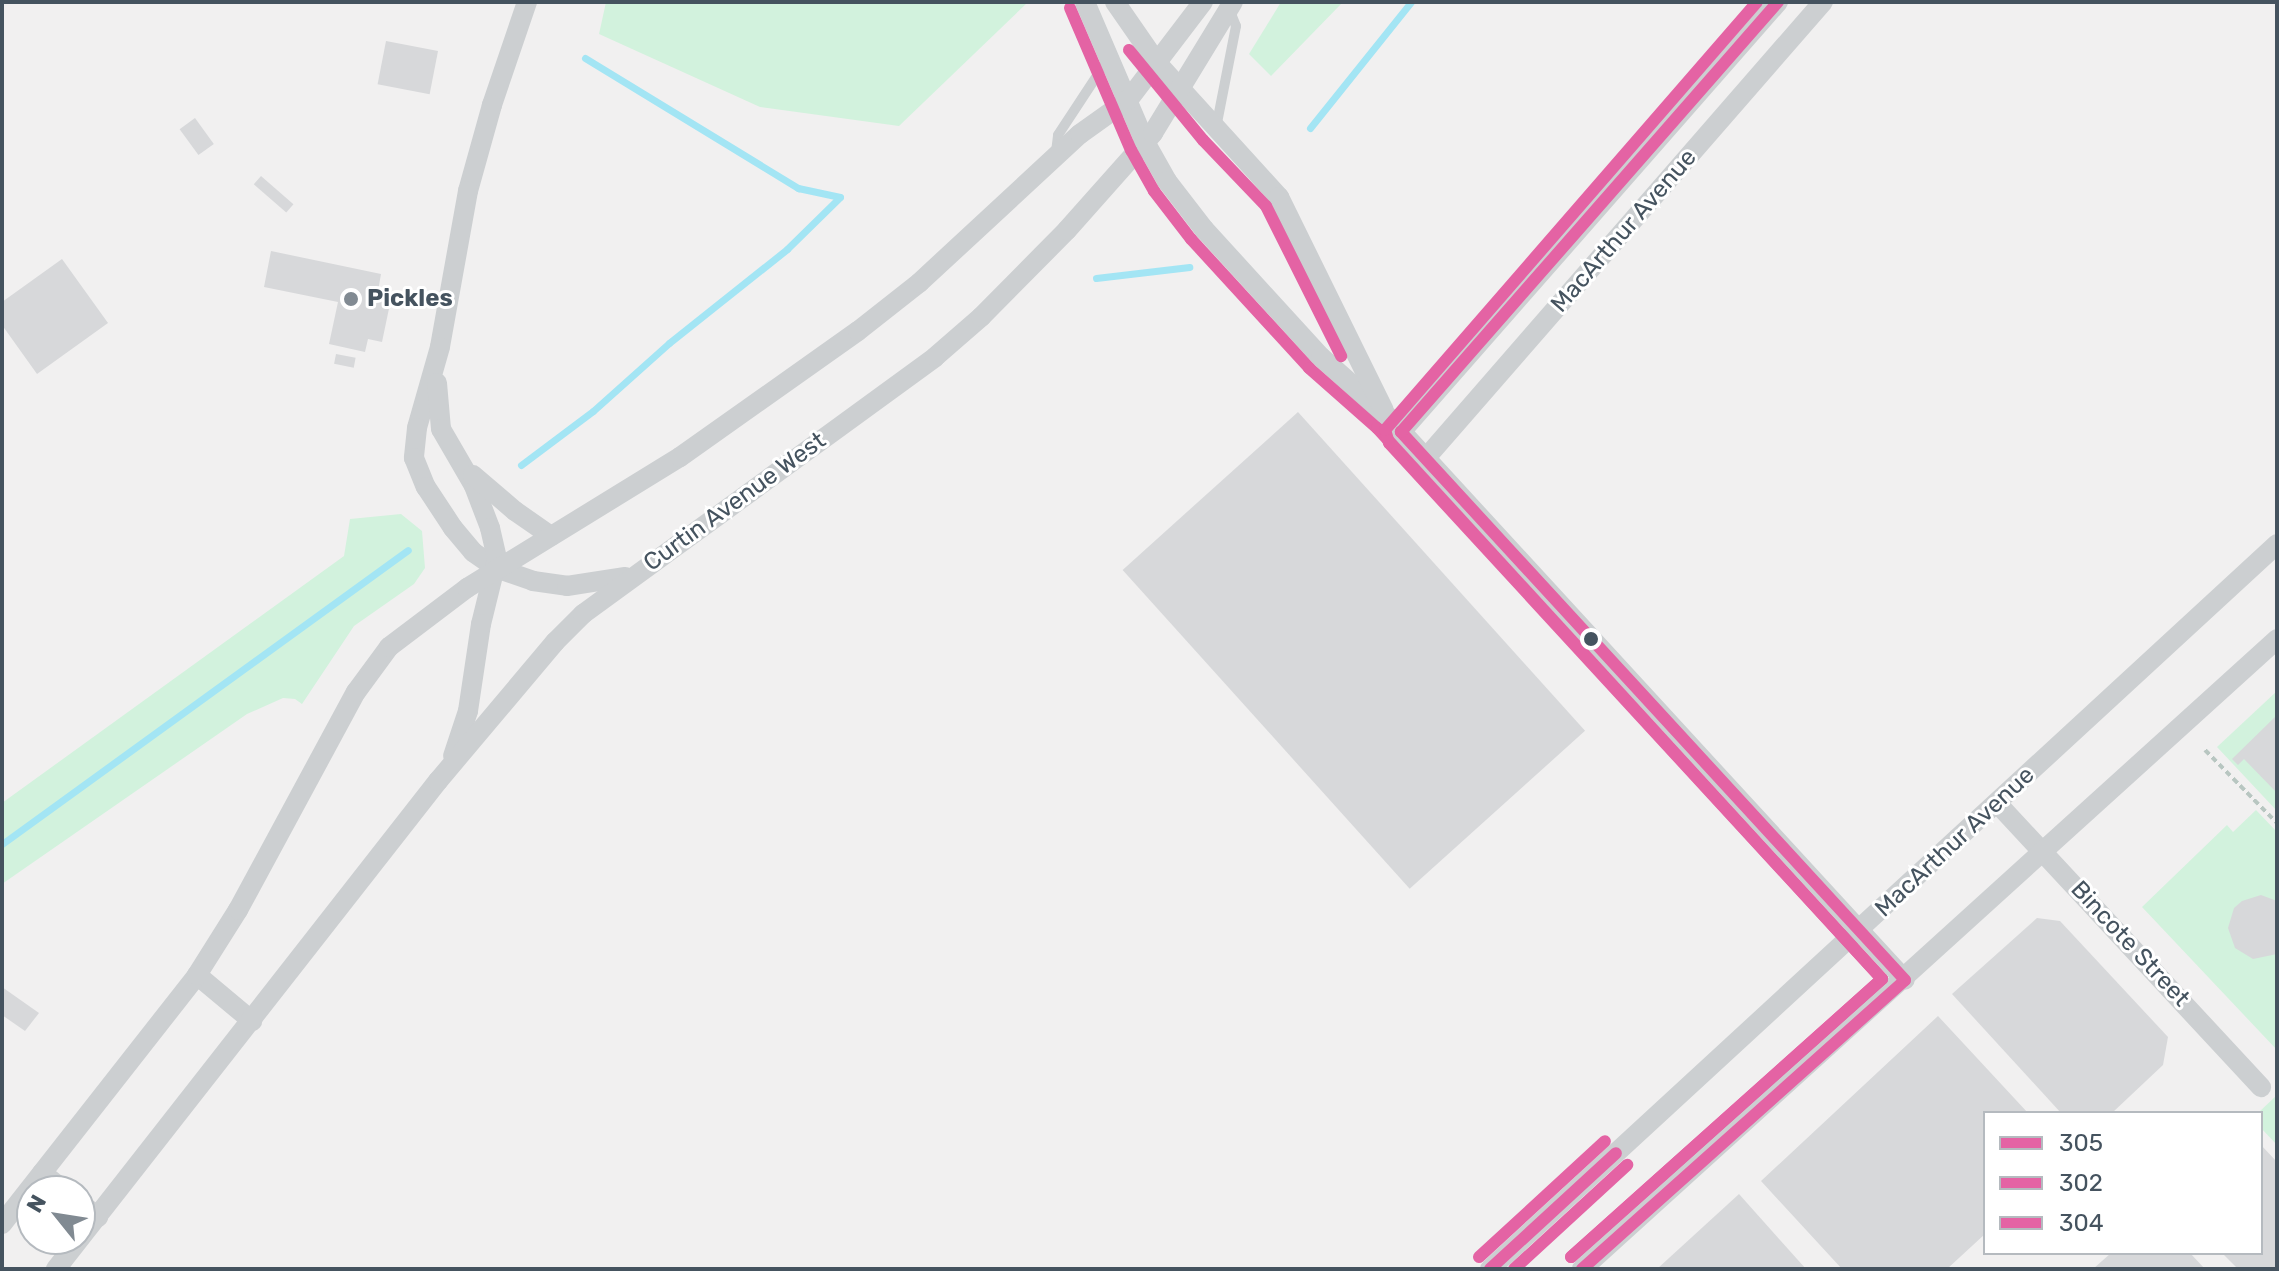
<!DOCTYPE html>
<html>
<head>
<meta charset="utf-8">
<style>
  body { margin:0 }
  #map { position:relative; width:2279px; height:1271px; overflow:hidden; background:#f1f0f0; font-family:Rubik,sans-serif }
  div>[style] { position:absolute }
  .green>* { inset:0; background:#d2f2dd }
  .stream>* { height:7px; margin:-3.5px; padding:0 3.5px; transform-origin:3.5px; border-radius:3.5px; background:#a3e5f4 }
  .building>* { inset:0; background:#d7d8da; transform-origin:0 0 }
  .path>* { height:4px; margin-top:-2px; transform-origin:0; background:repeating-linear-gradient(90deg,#b8c6c1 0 6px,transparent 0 10px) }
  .lane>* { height:10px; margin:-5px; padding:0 5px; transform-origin:5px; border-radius:5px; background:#cccfd1 }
  .street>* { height:20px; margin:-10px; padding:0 10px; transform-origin:10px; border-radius:10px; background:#cccfd1 }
  .bus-1>* { height:12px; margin:-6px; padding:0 6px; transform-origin:6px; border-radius:6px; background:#e463a4 }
  .bus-2>* { height:12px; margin:-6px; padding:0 6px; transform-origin:6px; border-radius:6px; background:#e463a4 }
  .bus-3>* { height:12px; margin:-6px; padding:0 6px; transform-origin:6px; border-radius:6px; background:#e463a4 }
  .dots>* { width:22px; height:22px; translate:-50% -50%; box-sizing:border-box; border:4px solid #fff; border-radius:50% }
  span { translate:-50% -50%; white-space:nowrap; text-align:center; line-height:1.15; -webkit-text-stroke:6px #fff; paint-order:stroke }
  .street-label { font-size:24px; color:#45535f }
  .poi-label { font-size:24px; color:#45535f; font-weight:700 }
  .left { translate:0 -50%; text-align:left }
  .frame { position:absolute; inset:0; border:4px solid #45535f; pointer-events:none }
  .legend { position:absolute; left:1983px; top:1111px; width:280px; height:144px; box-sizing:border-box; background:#fff; border:2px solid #b5babf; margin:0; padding:10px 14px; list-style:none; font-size:24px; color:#45535f }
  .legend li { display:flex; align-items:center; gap:16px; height:40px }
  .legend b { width:40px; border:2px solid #b5babf }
  .north { position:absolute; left:16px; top:1175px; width:80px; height:80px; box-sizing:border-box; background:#fff; border:2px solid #b5babf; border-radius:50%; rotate:300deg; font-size:22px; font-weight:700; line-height:32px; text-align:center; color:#45535f }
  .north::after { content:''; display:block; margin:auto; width:28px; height:36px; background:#818a92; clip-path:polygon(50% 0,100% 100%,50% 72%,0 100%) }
</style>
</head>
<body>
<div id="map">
  <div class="green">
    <div style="clip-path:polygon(606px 2px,1026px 2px,1027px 3px,899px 126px,760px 107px,599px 34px)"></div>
    <div style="clip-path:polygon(1281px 2px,1343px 2px,1271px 76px,1249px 54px)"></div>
    <div style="clip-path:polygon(401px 514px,422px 531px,425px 568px,414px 584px,354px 626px,302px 704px,295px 699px,283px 698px,247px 714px,2px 884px,2px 803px,344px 556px,350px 519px)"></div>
    <div style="clip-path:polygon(2277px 691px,2277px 811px,2217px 747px)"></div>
    <div style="clip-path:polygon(2256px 810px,2277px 832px,2277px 1050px,2142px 907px,2227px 825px,2233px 832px)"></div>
    <div style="clip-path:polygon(2277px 1095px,2277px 1145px,2261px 1128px,2258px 1113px)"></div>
  </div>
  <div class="stream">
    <div style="left:585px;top:58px;width:250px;rotate:31.4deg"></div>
    <div style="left:798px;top:188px;width:43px;rotate:12.1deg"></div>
    <div style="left:1310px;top:128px;width:161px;rotate:-51.3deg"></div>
    <div style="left:1096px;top:278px;width:94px;rotate:-6.7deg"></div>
    <div style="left:521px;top:465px;width:90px;rotate:-36.9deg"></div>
    <div style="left:593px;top:411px;width:102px;rotate:-41.8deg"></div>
    <div style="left:669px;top:343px;width:151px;rotate:-38.5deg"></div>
    <div style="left:787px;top:249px;width:74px;rotate:-44.5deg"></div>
    <div style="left:2px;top:844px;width:501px;rotate:-35.91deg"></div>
  </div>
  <div class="building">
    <div style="left:386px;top:41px;width:53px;height:44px;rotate:11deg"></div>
    <div style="left:195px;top:118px;width:32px;height:19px;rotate:54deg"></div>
    <div style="left:261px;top:176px;width:43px;height:11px;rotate:41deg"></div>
    <div style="clip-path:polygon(271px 251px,381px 274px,377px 297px,391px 299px,382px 342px,368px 339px,365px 352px,329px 344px,338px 302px,264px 287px)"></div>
    <div style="clip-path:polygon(62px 259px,108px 323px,37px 374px,2px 325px,2px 302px)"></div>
    <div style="left:336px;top:354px;width:20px;height:10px;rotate:11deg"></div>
    <div style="left:1298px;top:412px;width:429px;height:236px;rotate:48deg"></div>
    <div style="clip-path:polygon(2277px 715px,2277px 793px,2244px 759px,2238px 765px,2232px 759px)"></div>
    <div style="clip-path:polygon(2261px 895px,2277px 901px,2277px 954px,2253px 959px,2235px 948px,2228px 928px,2234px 908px,2242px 901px)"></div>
    <div style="clip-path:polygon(2037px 918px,2060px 921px,2168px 1037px,2163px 1065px,2112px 1113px,2061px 1113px,1952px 994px)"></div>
    <div style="clip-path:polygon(2px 987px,39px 1013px,25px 1031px,2px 1015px)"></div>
    <div style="clip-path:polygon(1938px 1016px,2028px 1113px,1985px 1113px,1985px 1234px,1947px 1269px,1842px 1269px,1761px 1181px)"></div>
    <div style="clip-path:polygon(2261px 1145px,2277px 1162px,2277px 1269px,2238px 1269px,2222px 1253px,2261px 1253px)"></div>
    <div style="clip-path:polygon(1739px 1194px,1806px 1269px,1657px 1269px)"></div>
    <div style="clip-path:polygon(2111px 1253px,2190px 1253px,2205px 1269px,2093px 1269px)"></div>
  </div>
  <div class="path">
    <div style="left:2205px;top:750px;width:103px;rotate:45.4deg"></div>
  </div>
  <div class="lane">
    <div style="left:1216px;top:128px;width:104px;rotate:-78.9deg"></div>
    <div style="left:1236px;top:26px;width:18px;rotate:-112deg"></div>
    <div style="left:1056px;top:152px;width:17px;rotate:-83deg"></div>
    <div style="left:1058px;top:135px;width:91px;rotate:-56.7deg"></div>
  </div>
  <div class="street">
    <div style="left:527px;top:2px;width:109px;rotate:108.8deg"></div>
    <div style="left:492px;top:105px;width:89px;rotate:105.6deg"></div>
    <div style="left:468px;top:191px;width:158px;rotate:100.2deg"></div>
    <div style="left:440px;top:347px;width:84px;rotate:105.9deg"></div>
    <div style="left:417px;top:428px;width:30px;rotate:96deg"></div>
    <div style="left:414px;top:458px;width:31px;rotate:68deg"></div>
    <div style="left:426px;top:487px;width:49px;rotate:56.6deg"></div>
    <div style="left:453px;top:528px;width:31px;rotate:50deg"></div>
    <div style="left:473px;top:552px;width:28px;rotate:35deg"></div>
    <div style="left:496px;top:568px;width:39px;rotate:19deg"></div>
    <div style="left:533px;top:581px;width:34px;rotate:8deg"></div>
    <div style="left:567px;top:586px;width:59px;rotate:-8.8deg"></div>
    <div style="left:1085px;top:2px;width:152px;rotate:66.8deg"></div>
    <div style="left:1145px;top:142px;width:45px;rotate:60.6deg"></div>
    <div style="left:1167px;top:181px;width:61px;rotate:52.4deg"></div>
    <div style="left:1204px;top:229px;width:173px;rotate:47.6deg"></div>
    <div style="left:1321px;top:357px;width:90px;rotate:41.8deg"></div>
    <div style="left:1388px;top:417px;width:764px;rotate:47.44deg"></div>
    <div style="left:1115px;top:2px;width:75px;rotate:55.3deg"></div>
    <div style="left:1158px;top:64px;width:180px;rotate:47.7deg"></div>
    <div style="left:1279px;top:197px;width:237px;rotate:63.8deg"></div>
    <div style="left:437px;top:383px;width:46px;rotate:85deg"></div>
    <div style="left:441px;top:429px;width:66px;rotate:59.9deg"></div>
    <div style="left:474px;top:486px;width:45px;rotate:69.1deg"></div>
    <div style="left:490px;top:528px;width:32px;rotate:77deg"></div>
    <div style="left:497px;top:559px;width:67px;rotate:103.8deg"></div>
    <div style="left:481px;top:624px;width:88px;rotate:98.5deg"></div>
    <div style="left:468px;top:711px;width:47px;rotate:108.4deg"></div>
    <div style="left:1401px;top:432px;width:572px;rotate:-48.76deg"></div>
    <div style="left:1425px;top:459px;width:606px;rotate:-48.95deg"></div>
    <div style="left:473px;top:475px;width:55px;rotate:40.6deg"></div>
    <div style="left:515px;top:511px;width:44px;rotate:34.8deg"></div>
    <div style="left:1997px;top:803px;width:388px;rotate:47.1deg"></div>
    <div style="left:197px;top:975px;width:72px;rotate:39.9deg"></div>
    <div style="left:42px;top:1173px;width:29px;rotate:38deg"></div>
    <div style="left:80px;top:1203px;width:23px;rotate:38deg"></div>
    <div style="left:2px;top:1224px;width:316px;rotate:-51.9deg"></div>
    <div style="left:197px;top:975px;width:77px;rotate:-57.8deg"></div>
    <div style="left:238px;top:910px;width:248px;rotate:-61.6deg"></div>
    <div style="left:356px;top:692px;width:56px;rotate:-53.7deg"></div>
    <div style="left:389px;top:647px;width:98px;rotate:-37.1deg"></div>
    <div style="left:467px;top:588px;width:250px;rotate:-31.6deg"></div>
    <div style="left:680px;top:457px;width:218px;rotate:-35.3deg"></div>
    <div style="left:858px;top:331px;width:78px;rotate:-38.2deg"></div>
    <div style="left:919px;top:283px;width:219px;rotate:-42.8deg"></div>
    <div style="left:1080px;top:134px;width:60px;rotate:-35.5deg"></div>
    <div style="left:1129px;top:99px;width:122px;rotate:-52.7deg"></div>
    <div style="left:56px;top:1269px;width:620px;rotate:-51.95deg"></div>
    <div style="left:438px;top:781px;width:182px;rotate:-49.9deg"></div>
    <div style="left:555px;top:642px;width:40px;rotate:-45deg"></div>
    <div style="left:583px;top:614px;width:436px;rotate:-36.1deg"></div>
    <div style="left:935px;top:357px;width:61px;rotate:-41deg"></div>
    <div style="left:981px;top:317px;width:122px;rotate:-45.3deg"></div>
    <div style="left:1067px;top:230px;width:130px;rotate:-48.4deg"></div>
    <div style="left:1153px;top:133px;width:153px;rotate:-58.6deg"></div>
    <div style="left:1490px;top:1269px;width:1070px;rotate:-42.65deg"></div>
    <div style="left:1582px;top:1269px;width:938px;rotate:-42.19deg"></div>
  </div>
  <div class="bus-1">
    <div style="left:1490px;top:1269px;width:171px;rotate:-42.6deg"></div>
    <div style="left:1582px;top:1269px;width:433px;rotate:-41.8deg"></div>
    <div style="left:1905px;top:980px;width:745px;rotate:-132.6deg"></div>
    <div style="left:1401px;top:432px;width:572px;rotate:-48.76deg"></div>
  </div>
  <div class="bus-2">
    <div style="left:1070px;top:8px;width:155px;rotate:66.8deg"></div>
    <div style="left:1131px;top:150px;width:47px;rotate:60.7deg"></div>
    <div style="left:1154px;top:191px;width:61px;rotate:52.4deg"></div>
    <div style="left:1191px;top:239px;width:175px;rotate:47.5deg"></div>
    <div style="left:1309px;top:368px;width:91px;rotate:41.4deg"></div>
    <div style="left:1377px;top:428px;width:747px;rotate:47.49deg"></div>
    <div style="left:1882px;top:979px;width:417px;rotate:138.2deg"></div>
    <div style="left:1129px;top:50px;width:117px;rotate:50.6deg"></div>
    <div style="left:1203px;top:140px;width:91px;rotate:46.3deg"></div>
    <div style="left:1266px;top:206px;width:168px;rotate:63.4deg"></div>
    <div style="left:1514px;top:1269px;width:154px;rotate:-42.6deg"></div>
  </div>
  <div class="bus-3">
    <div style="left:1479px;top:1257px;width:171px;rotate:-42.6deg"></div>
    <div style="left:1571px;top:1257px;width:417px;rotate:-41.8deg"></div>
    <div style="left:1882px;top:979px;width:728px;rotate:-132.61deg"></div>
    <div style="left:1389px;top:443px;width:14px;rotate:-107deg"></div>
    <div style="left:1385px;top:430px;width:567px;rotate:-49deg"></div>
  </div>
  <div class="dots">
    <div style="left:351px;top:299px;background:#818a92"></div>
    <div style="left:1591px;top:639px;background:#45535f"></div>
  </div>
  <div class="street-label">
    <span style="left:1624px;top:231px;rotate:-49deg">MacArthur Avenue</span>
    <span style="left:735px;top:502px;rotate:-36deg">Curtin Avenue West</span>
    <span style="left:1955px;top:842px;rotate:-43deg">MacArthur Avenue</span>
    <span style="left:2130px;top:944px;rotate:47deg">Bincote Street</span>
  </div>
  <div class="poi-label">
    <span class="left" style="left:367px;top:299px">Pickles</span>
  </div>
  <div class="frame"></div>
  <ul class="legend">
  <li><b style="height:10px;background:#e463a4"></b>305</li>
  <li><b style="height:10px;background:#e463a4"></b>302</li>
  <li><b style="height:10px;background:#e463a4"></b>304</li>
  </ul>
  <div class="north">N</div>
</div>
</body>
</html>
